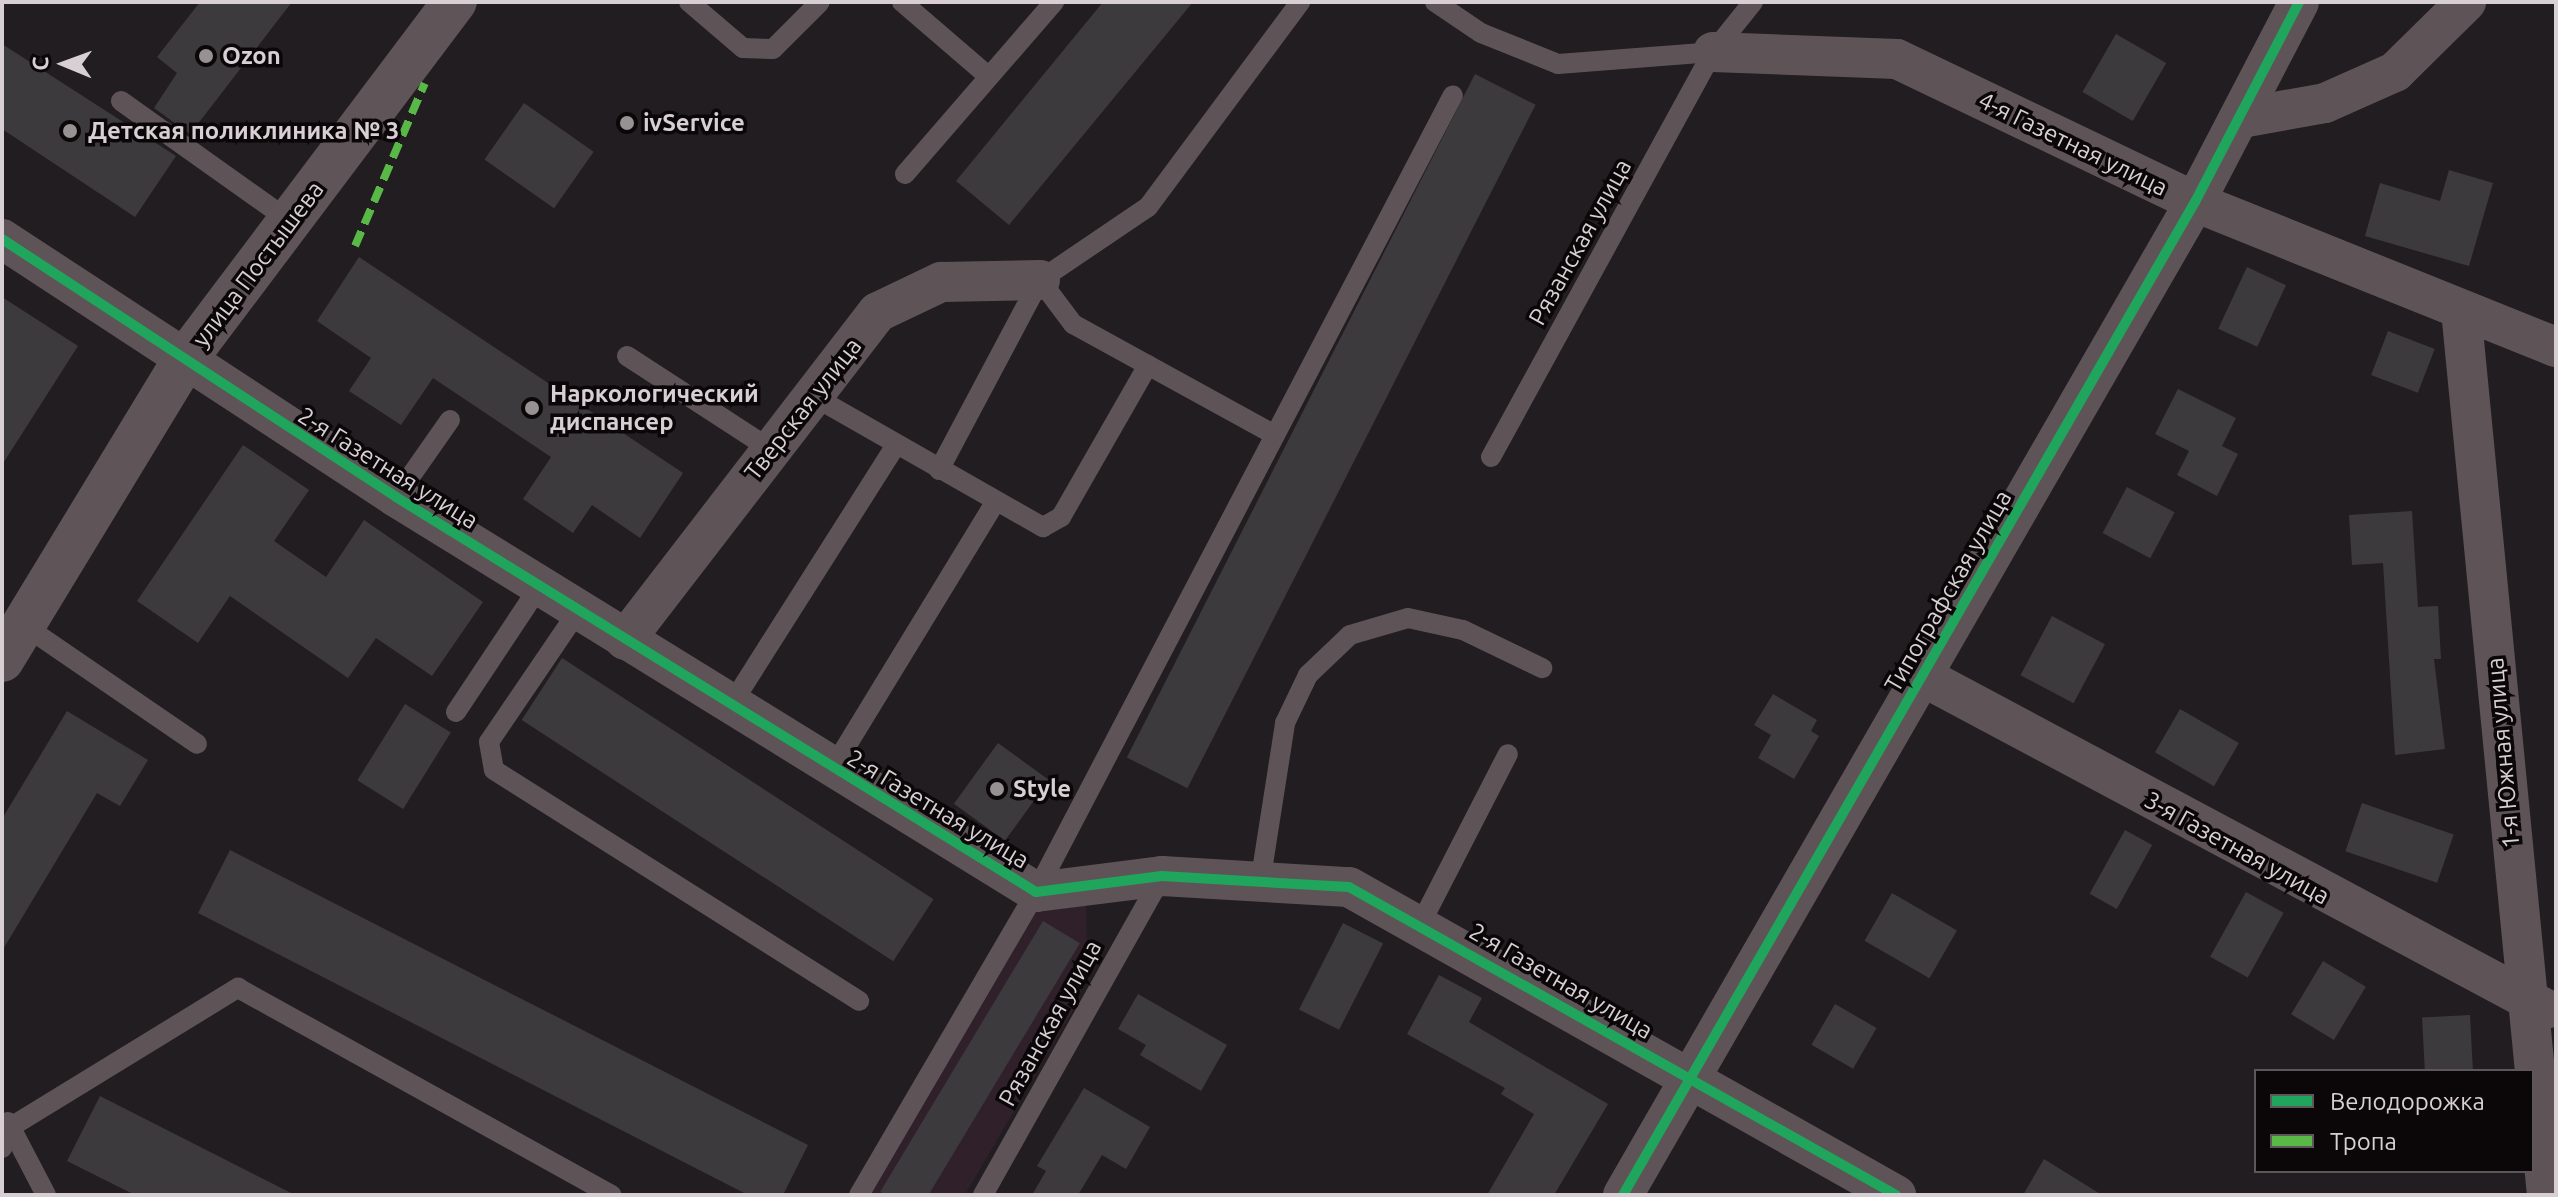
<!DOCTYPE html>
<html>
<head>
<meta charset="utf-8">
<style>
  body { margin:0 }
  #map { position:relative; width:2558px; height:1197px; overflow:hidden; background:#221d20; font-family:Ubuntu,sans-serif }
  div>[style] { position:absolute }
  .built>* { inset:0; background:#2f2029 }
  .building>* { inset:0; background:#3d3a3d; transform-origin:0 0 }
  .lane>* { height:20px; margin:-10px; padding:0 10px; transform-origin:10px; border-radius:10px; background:#5e5457 }
  .street>* { height:40px; margin:-20px; padding:0 20px; transform-origin:20px; border-radius:20px; background:#5e5457 }
  .primary>* { height:44px; margin:-22px; padding:0 22px; transform-origin:22px; border-radius:22px; background:#5f5457 }
  .quiet>* { height:8px; margin-top:-4px; transform-origin:0; background:repeating-linear-gradient(90deg,#58b947 0 16px,transparent 0 24px) }
  .cycleway>* { height:10px; margin:-5px; padding:0 5px; transform-origin:5px; border-radius:5px; background:#20a55d }
  .dots>* { width:22px; height:22px; translate:-50% -50%; box-sizing:border-box; border:4px solid #0b0709; border-radius:50% }
  span { translate:-50% -50%; white-space:nowrap; text-align:center; line-height:1.15; -webkit-text-stroke:7px #0b0709; paint-order:stroke }
  .poi-label { font-size:24px; color:#d7cfd3; font-weight:700 }
  .left { translate:0 -50%; text-align:left }
  .street-label { font-size:24px; color:#d7cfd3 }
  .frame { position:absolute; inset:0; border:4px solid #d7cfd3; pointer-events:none }
  .legend { position:absolute; left:2254px; top:1069px; width:280px; height:104px; box-sizing:border-box; background:#0b0709; border:2px solid #5d575a; margin:0; padding:10px 14px; list-style:none; font-size:24px; color:#d7cfd3 }
  .legend li { display:flex; align-items:center; gap:16px; height:40px }
  .legend b { width:40px; border:2px solid #5d575a }
  .north { position:absolute; left:24px; top:24px; width:80px; height:80px; -webkit-text-stroke:6px #0b0709; paint-order:stroke; rotate:271deg; font-size:22px; font-weight:700; line-height:32px; text-align:center; color:#d7cfd3 }
  .north::after { content:''; display:block; margin:auto; width:28px; height:36px; background:#d7cfd3; clip-path:polygon(50% 0,100% 100%,50% 72%,0 100%) }
</style>
</head>
<body>
<div id="map">
  <div class="built">
    <div style="clip-path:polygon(1046px 890px,1086px 905px,1087px 945px,1073px 1010px,965px 1195px,863px 1195px)"></div>
  </div>
  <div class="building">
    <div style="clip-path:polygon(200px 2px,292px 2px,190px 134px,154px 108px,177px 73px,157px 57px)"></div>
    <div style="clip-path:polygon(1103px 2px,1193px 2px,1009px 225px,956px 181px)"></div>
    <div style="left:2116px;top:34px;width:58px;height:67px;rotate:30deg"></div>
    <div style="clip-path:polygon(2px 44px,176px 156px,135px 217px,2px 129px)"></div>
    <div style="left:1475px;top:74px;width:68px;height:767px;rotate:27deg"></div>
    <div style="left:524px;top:103px;width:85px;height:69px;rotate:35deg"></div>
    <div style="clip-path:polygon(2449px 170px,2493px 183px,2469px 266px,2365px 236px,2380px 183px,2440px 201px)"></div>
    <div style="clip-path:polygon(359px 257px,683px 473px,640px 538px,592px 505px,573px 533px,523px 499px,551px 457px,433px 378px,401px 425px,349px 391px,371px 358px,317px 321px)"></div>
    <div style="left:2247px;top:267px;width:43px;height:68px;rotate:25deg"></div>
    <div style="clip-path:polygon(2px 297px,78px 346px,2px 465px)"></div>
    <div style="left:2388px;top:331px;width:50px;height:47px;rotate:21deg"></div>
    <div style="clip-path:polygon(2178px 389px,2236px 418px,2222px 446px,2238px 454px,2217px 496px,2177px 475px,2189px 451px,2155px 434px)"></div>
    <div style="clip-path:polygon(243px 445px,309px 490px,274px 541px,326px 577px,364px 520px,483px 602px,432px 676px,376px 638px,348px 678px,230px 596px,198px 643px,137px 601px)"></div>
    <div style="left:2127px;top:487px;width:54px;height:52px;rotate:28deg"></div>
    <div style="clip-path:polygon(2412px 511px,2418px 607px,2438px 606px,2441px 659px,2434px 659px,2445px 749px,2395px 755px,2383px 563px,2352px 565px,2349px 515px)"></div>
    <div style="left:2052px;top:616px;width:60px;height:67px;rotate:28deg"></div>
    <div style="left:562px;top:658px;width:443px;height:74px;rotate:33deg"></div>
    <div style="clip-path:polygon(1773px 694px,1817px 720px,1811px 731px,1819px 736px,1794px 779px,1758px 758px,1771px 735px,1754px 725px)"></div>
    <div style="left:405px;top:704px;width:54px;height:90px;rotate:32deg"></div>
    <div style="left:2180px;top:709px;width:68px;height:50px;rotate:30deg"></div>
    <div style="clip-path:polygon(67px 711px,148px 760px,120px 806px,97px 793px,2px 951px,2px 819px)"></div>
    <div style="left:998px;top:743px;width:63px;height:75px;rotate:36deg"></div>
    <div style="left:2362px;top:803px;width:97px;height:51px;rotate:19deg"></div>
    <div style="left:2125px;top:830px;width:31px;height:73px;rotate:29deg"></div>
    <div style="clip-path:polygon(230px 850px,808px 1145px,783px 1195px,748px 1195px,198px 913px)"></div>
    <div style="left:2246px;top:892px;width:43px;height:74px;rotate:29deg"></div>
    <div style="left:1892px;top:893px;width:75px;height:55px;rotate:30deg"></div>
    <div style="left:1043px;top:921px;width:43px;height:316px;rotate:31deg"></div>
    <div style="left:1343px;top:923px;width:45px;height:97px;rotate:27deg"></div>
    <div style="left:2323px;top:961px;width:50px;height:62px;rotate:31deg"></div>
    <div style="clip-path:polygon(1439px 975px,1482px 998px,1469px 1022px,1608px 1104px,1554px 1195px,1487px 1195px,1534px 1114px,1501px 1094px,1505px 1088px,1407px 1034px)"></div>
    <div style="clip-path:polygon(1138px 994px,1227px 1045px,1201px 1091px,1140px 1055px,1146px 1045px,1118px 1029px)"></div>
    <div style="left:1835px;top:1004px;width:48px;height:47px;rotate:30deg"></div>
    <div style="left:2470px;top:1015px;width:56px;height:48px;rotate:87deg"></div>
    <div style="clip-path:polygon(1084px 1088px,1150px 1127px,1126px 1169px,1102px 1155px,1078px 1195px,1032px 1195px,1046px 1171px,1037px 1166px)"></div>
    <div style="clip-path:polygon(100px 1096px,295px 1195px,135px 1195px,67px 1161px)"></div>
    <div style="clip-path:polygon(2044px 1159px,2102px 1195px,2023px 1195px)"></div>
  </div>
  <div class="lane">
    <div style="left:689px;top:2px;width:71px;rotate:40.4deg"></div>
    <div style="left:743px;top:48px;width:30px;rotate:2deg"></div>
    <div style="left:773px;top:49px;width:66px;rotate:-45deg"></div>
    <div style="left:902px;top:2px;width:112px;rotate:40.7deg"></div>
    <div style="left:1435px;top:2px;width:55px;rotate:34deg"></div>
    <div style="left:1481px;top:33px;width:83px;rotate:21.9deg"></div>
    <div style="left:1558px;top:64px;width:155px;rotate:-4.4deg"></div>
    <div style="left:121px;top:101px;width:207px;rotate:35.4deg"></div>
    <div style="left:905px;top:174px;width:228px;rotate:-49.1deg"></div>
    <div style="left:1040px;top:280px;width:55px;rotate:53.1deg"></div>
    <div style="left:1073px;top:324px;width:230px;rotate:28.8deg"></div>
    <div style="left:627px;top:356px;width:173px;rotate:33deg"></div>
    <div style="left:813px;top:396px;width:265px;rotate:29.7deg"></div>
    <div style="left:1043px;top:527px;width:21px;rotate:-29deg"></div>
    <div style="left:1061px;top:517px;width:175px;rotate:-60.2deg"></div>
    <div style="left:1491px;top:457px;width:462px;rotate:-61.3deg"></div>
    <div style="left:1713px;top:52px;width:64px;rotate:-51.3deg"></div>
    <div style="left:939px;top:470px;width:215px;rotate:-62deg"></div>
    <div style="left:1040px;top:280px;width:130px;rotate:-34.1deg"></div>
    <div style="left:1148px;top:207px;width:255px;rotate:-53.4deg"></div>
    <div style="left:396px;top:497px;width:94px;rotate:-55deg"></div>
    <div style="left:578px;top:611px;width:158px;rotate:124.2deg"></div>
    <div style="left:489px;top:742px;width:28px;rotate:80deg"></div>
    <div style="left:494px;top:770px;width:432px;rotate:32.3deg"></div>
    <div style="left:22px;top:624px;width:212px;rotate:34.4deg"></div>
    <div style="left:731px;top:705px;width:308px;rotate:-57.6deg"></div>
    <div style="left:456px;top:712px;width:150px;rotate:-56.4deg"></div>
    <div style="left:833px;top:768px;width:309px;rotate:-58.6deg"></div>
    <div style="left:1261px;top:877px;width:156px;rotate:-81.1deg"></div>
    <div style="left:1285px;top:723px;width:53px;rotate:-64.4deg"></div>
    <div style="left:1308px;top:675px;width:58px;rotate:-43.6deg"></div>
    <div style="left:1350px;top:635px;width:60px;rotate:-16.3deg"></div>
    <div style="left:1408px;top:618px;width:56px;rotate:12.3deg"></div>
    <div style="left:1463px;top:630px;width:88px;rotate:25.7deg"></div>
    <div style="left:1420px;top:925px;width:192px;rotate:-62.8deg"></div>
    <div style="left:8px;top:1122px;width:82px;rotate:62.5deg"></div>
    <div style="left:2px;top:1148px;width:26px;rotate:-62deg"></div>
    <div style="left:14px;top:1125px;width:263px;rotate:-31.5deg"></div>
    <div style="left:238px;top:988px;width:427px;rotate:29deg"></div>
    <div style="left:859px;top:1195px;width:351px;rotate:-59.7deg"></div>
    <div style="left:1036px;top:892px;width:899px;rotate:-62.38deg"></div>
    <div style="left:983px;top:1195px;width:366px;rotate:-60.7deg"></div>
  </div>
  <div class="street">
    <div style="left:1713px;top:52px;width:184px;rotate:2.2deg"></div>
    <div style="left:1897px;top:59px;width:331px;rotate:25.6deg"></div>
    <div style="left:2195px;top:202px;width:389px;rotate:21.9deg"></div>
    <div style="left:2241px;top:118px;width:85px;rotate:-10.1deg"></div>
    <div style="left:2325px;top:103px;width:77px;rotate:-23.9deg"></div>
    <div style="left:2395px;top:72px;width:100px;rotate:-44.6deg"></div>
    <div style="left:2px;top:239px;width:471px;rotate:33.2deg"></div>
    <div style="left:396px;top:497px;width:752px;rotate:31.68deg"></div>
    <div style="left:1036px;top:892px;width:127px;rotate:-7.2deg"></div>
    <div style="left:1162px;top:876px;width:187px;rotate:3.4deg"></div>
    <div style="left:1349px;top:887px;width:628px;rotate:29.38deg"></div>
    <div style="left:2461px;top:310px;width:889px;rotate:84.45deg"></div>
    <div style="left:625px;top:640px;width:414px;rotate:-52.4deg"></div>
    <div style="left:878px;top:312px;width:70px;rotate:-25.5deg"></div>
    <div style="left:941px;top:282px;width:99px;rotate:-1.2deg"></div>
    <div style="left:1922px;top:676px;width:707px;rotate:28.09deg"></div>
    <div style="left:1623px;top:1195px;width:1146px;rotate:-60.06deg"></div>
    <div style="left:2195px;top:202px;width:225px;rotate:-62.5deg"></div>
  </div>
  <div class="primary">
    <div style="left:2px;top:660px;width:350px;rotate:-58.7deg"></div>
    <div style="left:184px;top:361px;width:450px;rotate:-53deg"></div>
  </div>
  <div class="quiet">
    <div style="left:355px;top:246px;width:177px;rotate:-66.8deg"></div>
  </div>
  <div class="cycleway">
    <div style="left:2px;top:239px;width:471px;rotate:33.2deg"></div>
    <div style="left:396px;top:497px;width:752px;rotate:31.68deg"></div>
    <div style="left:1036px;top:892px;width:127px;rotate:-7.2deg"></div>
    <div style="left:1162px;top:876px;width:187px;rotate:3.4deg"></div>
    <div style="left:1349px;top:887px;width:628px;rotate:29.38deg"></div>
    <div style="left:1623px;top:1195px;width:1146px;rotate:-60.06deg"></div>
    <div style="left:2195px;top:202px;width:225px;rotate:-62.5deg"></div>
  </div>
  <div class="dots">
    <div style="left:206px;top:56px;background:#989194"></div>
    <div style="left:627px;top:123px;background:#989194"></div>
    <div style="left:70px;top:131px;background:#989194"></div>
    <div style="left:532px;top:408px;background:#989194"></div>
    <div style="left:997px;top:789px;background:#989194"></div>
  </div>
  <div class="poi-label">
    <span class="left" style="left:222px;top:56px">Ozon</span>
    <span class="left" style="left:643px;top:123px">ivService</span>
    <span class="left" style="left:88px;top:131px">Детская поликлиника № 3</span>
    <span class="left" style="left:550px;top:408px">Наркологический<br>диспансер</span>
    <span class="left" style="left:1013px;top:789px">Style</span>
  </div>
  <div class="street-label">
    <span style="left:2073px;top:144px;rotate:26deg">4-я Газетная улица</span>
    <span style="left:1580px;top:242px;rotate:-61deg">Рязанская улица</span>
    <span style="left:258px;top:264px;rotate:-53deg">улица Постышева</span>
    <span style="left:803px;top:409px;rotate:-52deg">Тверская улица</span>
    <span style="left:388px;top:468px;rotate:32deg">2-я Газетная улица</span>
    <span style="left:1948px;top:591px;rotate:-60deg">Типографская улица</span>
    <span style="left:2503px;top:753px;rotate:-95deg">1-я Южная улица</span>
    <span style="left:938px;top:809px;rotate:31deg">2-я Газетная улица</span>
    <span style="left:2237px;top:848px;rotate:29deg">3-я Газетная улица</span>
    <span style="left:1561px;top:981px;rotate:30deg">2-я Газетная улица</span>
    <span style="left:1050px;top:1023px;rotate:-61deg">Рязанская улица</span>
  </div>
  <div class="frame"></div>
  <ul class="legend">
  <li><b style="height:10px;background:#20a55d"></b>Велодорожка</li>
  <li><b style="height:10px;background:#58b947"></b>Тропа</li>
  </ul>
  <div class="north">С</div>
</div>
</body>
</html>
